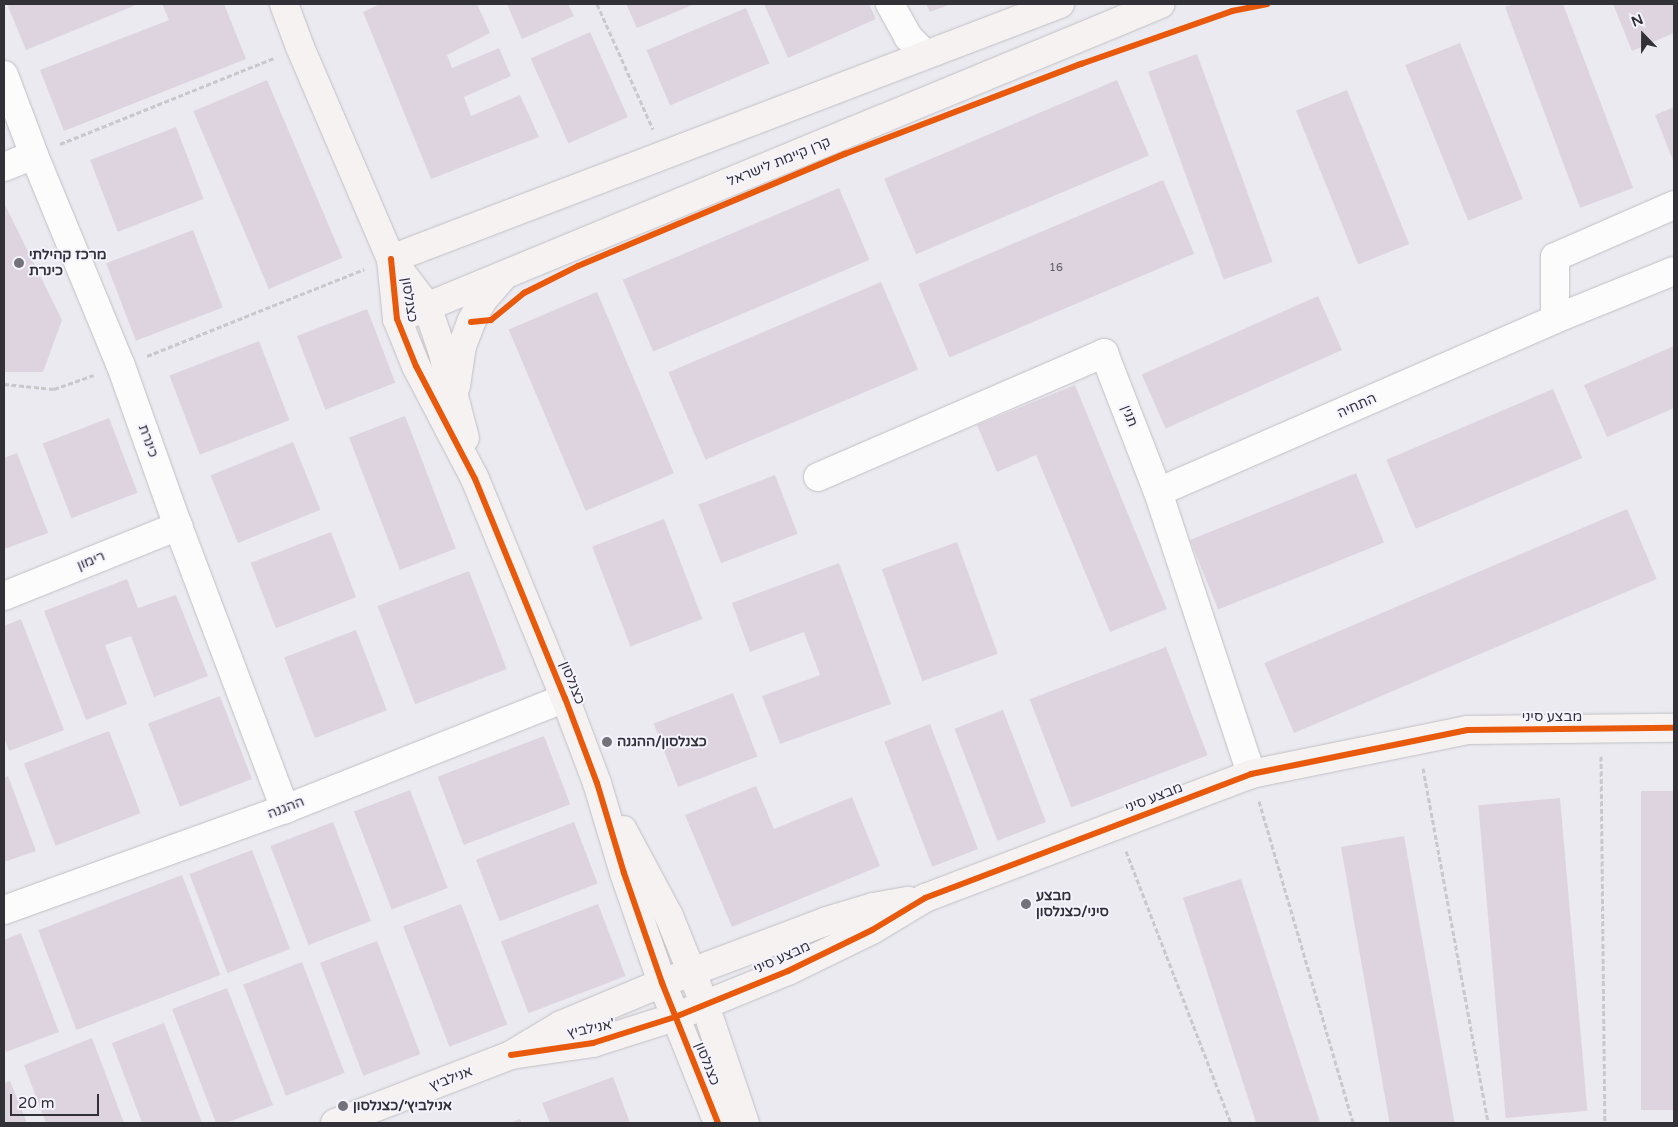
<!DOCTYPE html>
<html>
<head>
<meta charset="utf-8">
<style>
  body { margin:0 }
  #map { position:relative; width:1678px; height:1127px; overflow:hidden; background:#eaeaf0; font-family:"Varela Round",Heebo,sans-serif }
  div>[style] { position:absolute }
  .building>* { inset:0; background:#ded4e0; transform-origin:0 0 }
  .path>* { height:3px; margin-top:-1.5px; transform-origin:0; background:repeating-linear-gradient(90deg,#c9c9cb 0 5px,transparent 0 7.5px) }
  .roads { filter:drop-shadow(0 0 1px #bfbfc4) drop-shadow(0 0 1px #bfbfc4) }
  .street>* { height:28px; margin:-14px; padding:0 14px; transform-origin:14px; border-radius:14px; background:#fcfcfd }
  .secondary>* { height:28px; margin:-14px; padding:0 14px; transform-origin:14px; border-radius:14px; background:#f6f2f1 }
  .cycleway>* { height:6px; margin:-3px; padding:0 3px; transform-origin:3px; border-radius:3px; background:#e8590c }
  .dots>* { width:14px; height:14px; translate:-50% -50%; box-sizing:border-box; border:2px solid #f4f3ff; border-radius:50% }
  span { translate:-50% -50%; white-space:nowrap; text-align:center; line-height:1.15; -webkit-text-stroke:4px #f4f3ff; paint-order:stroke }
  .number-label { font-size:11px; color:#5d5a61 }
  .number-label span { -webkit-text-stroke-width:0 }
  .street-label { font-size:14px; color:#323137 }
  .poi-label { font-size:14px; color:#323137; font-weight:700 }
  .left { translate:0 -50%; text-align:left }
  .frame { position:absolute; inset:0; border:5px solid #323137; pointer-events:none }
  .north { position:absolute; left:1618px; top:10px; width:50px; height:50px; -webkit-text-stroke:4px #f4f3ff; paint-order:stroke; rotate:338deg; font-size:14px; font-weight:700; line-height:20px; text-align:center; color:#323137 }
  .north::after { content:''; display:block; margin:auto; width:18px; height:22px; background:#323137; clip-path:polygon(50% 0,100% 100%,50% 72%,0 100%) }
  .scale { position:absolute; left:10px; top:1094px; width:89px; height:22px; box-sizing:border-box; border:2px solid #323137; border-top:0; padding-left:6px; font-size:15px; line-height:18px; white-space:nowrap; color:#323137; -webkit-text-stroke:4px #f4f3ff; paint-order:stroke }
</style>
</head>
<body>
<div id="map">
  <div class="building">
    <div style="clip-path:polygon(7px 4px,135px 4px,136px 5px,26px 50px)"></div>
    <div style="clip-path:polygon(162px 4px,224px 4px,246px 59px,64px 131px,40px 70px,169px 20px)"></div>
    <div style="clip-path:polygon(380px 4px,477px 4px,490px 33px,447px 55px,452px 68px,499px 48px,511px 76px,464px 97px,471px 116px,520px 95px,539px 137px,431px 179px,363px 12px)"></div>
    <div style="clip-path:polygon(507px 4px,568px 4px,574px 16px,522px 39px)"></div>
    <div style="clip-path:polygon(626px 4px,695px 4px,637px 28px)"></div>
    <div style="clip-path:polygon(764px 4px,869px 4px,876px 19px,788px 58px)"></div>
    <div style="clip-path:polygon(926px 4px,951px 4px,930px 12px)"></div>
    <div style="clip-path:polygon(1514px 4px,1563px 4px,1633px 188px,1580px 208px,1505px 7px)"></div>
    <div style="clip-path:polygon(1613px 4px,1674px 4px,1674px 33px,1632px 51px)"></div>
    <div style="left:746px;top:8px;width:60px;height:108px;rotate:67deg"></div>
    <div style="left:590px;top:32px;width:93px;height:65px;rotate:66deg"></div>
    <div style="left:1460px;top:43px;width:168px;height:59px;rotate:68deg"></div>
    <div style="left:1197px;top:54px;width:221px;height:52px;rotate:70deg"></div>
    <div style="left:267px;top:80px;width:193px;height:80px;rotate:67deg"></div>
    <div style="left:1117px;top:80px;width:82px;height:253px;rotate:67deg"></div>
    <div style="left:1347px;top:90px;width:166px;height:55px;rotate:68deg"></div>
    <div style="clip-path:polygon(1674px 107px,1674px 163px,1655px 115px)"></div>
    <div style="left:176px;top:127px;width:77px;height:92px;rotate:69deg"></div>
    <div style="left:1163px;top:180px;width:80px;height:266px;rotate:67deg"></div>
    <div style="left:839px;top:188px;width:78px;height:235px;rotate:67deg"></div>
    <div style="clip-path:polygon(4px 203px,62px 320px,43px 372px,4px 372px)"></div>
    <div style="left:193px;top:230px;width:83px;height:93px;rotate:69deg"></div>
    <div style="left:881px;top:282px;width:95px;height:231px;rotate:67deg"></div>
    <div style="left:597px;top:292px;width:197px;height:96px;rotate:67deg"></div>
    <div style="left:1318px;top:296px;width:59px;height:193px;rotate:66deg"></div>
    <div style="left:367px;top:309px;width:79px;height:75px;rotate:69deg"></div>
    <div style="left:259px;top:341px;width:85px;height:96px;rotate:69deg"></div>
    <div style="clip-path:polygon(1674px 346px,1674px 408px,1607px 437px,1584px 385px)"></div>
    <div style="clip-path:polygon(1075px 385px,1167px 609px,1110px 632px,1036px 455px,997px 472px,977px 425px)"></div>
    <div style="left:1553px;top:389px;width:75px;height:181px;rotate:67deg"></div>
    <div style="left:405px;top:416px;width:142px;height:60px;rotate:69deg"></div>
    <div style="left:109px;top:418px;width:80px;height:71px;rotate:69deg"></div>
    <div style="left:293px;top:442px;width:73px;height:89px;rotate:68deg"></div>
    <div style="clip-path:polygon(17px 453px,48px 533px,4px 549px,4px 458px)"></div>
    <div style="left:1356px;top:473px;width:75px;height:179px;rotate:68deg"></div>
    <div style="left:775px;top:475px;width:63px;height:82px;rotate:69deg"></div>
    <div style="left:1627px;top:509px;width:76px;height:394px;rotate:67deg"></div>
    <div style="left:664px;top:519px;width:107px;height:77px;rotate:69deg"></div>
    <div style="left:331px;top:532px;width:70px;height:86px;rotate:69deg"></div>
    <div style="left:957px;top:542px;width:119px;height:80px;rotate:70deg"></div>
    <div style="clip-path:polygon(839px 563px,891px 704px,780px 744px,762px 696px,820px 675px,804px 632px,750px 652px,732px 603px)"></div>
    <div style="left:469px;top:571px;width:105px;height:98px;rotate:69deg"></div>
    <div style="clip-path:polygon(127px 579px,138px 608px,176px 595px,208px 676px,154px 697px,131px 636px,105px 645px,127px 704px,86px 720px,44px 611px)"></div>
    <div style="clip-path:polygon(21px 619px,64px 730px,9px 751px,4px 737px,4px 626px)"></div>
    <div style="left:356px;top:630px;width:86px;height:77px;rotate:69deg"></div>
    <div style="left:1166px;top:647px;width:116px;height:146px;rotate:69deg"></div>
    <div style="left:733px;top:693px;width:68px;height:85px;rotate:69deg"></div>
    <div style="left:220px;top:696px;width:89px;height:77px;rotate:69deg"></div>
    <div style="left:1003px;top:710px;width:120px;height:52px;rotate:69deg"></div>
    <div style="left:930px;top:724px;width:134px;height:49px;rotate:69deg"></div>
    <div style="left:109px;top:731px;width:88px;height:91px;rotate:69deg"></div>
    <div style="left:544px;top:736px;width:73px;height:114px;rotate:69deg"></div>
    <div style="clip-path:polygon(8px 776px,36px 851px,4px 862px,4px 778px)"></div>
    <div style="clip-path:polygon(756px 786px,774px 829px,852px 797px,880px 866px,732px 927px,685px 815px)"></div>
    <div style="left:410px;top:790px;width:105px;height:60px;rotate:69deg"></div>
    <div style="left:1641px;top:791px;width:33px;height:319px"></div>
    <div style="left:1560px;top:798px;width:314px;height:82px;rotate:85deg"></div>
    <div style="left:333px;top:822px;width:106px;height:67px;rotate:69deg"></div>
    <div style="left:574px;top:822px;width:66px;height:105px;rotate:69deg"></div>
    <div style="left:1404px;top:836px;width:292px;height:64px;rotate:80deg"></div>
    <div style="left:252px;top:850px;width:106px;height:67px;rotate:69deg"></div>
    <div style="left:182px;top:875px;width:107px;height:154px;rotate:69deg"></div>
    <div style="left:1241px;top:879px;width:256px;height:61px;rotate:72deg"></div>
    <div style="left:461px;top:904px;width:129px;height:62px;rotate:69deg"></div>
    <div style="left:598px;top:904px;width:77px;height:104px;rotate:69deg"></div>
    <div style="clip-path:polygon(21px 933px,59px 1032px,6px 1052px,4px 1046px,4px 940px)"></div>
    <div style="left:377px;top:941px;width:121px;height:61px;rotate:69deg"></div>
    <div style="left:302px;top:962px;width:119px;height:63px;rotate:69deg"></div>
    <div style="clip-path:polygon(227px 988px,273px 1105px,226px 1123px,216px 1123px,172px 1009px)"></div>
    <div style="clip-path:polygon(164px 1023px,202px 1123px,142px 1123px,112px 1043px)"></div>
    <div style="clip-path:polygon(92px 1038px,124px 1123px,46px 1123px,24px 1065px)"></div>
    <div style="clip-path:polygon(613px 1077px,630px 1123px,550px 1123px,542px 1103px)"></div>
    <div style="clip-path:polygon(10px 1081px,27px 1123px,4px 1123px,4px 1083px)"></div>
    <div style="clip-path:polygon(520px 1119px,522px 1123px,510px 1123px)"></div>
  </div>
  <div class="path">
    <div style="left:597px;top:4px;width:137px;rotate:65.9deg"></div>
    <div style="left:60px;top:144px;width:231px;rotate:-21.9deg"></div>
    <div style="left:147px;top:356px;width:234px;rotate:-21.8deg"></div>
    <div style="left:4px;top:384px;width:50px;rotate:5.7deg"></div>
    <div style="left:54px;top:389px;width:42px;rotate:-19.3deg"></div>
    <div style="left:1601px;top:756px;width:367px;rotate:89.4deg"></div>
    <div style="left:1423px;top:768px;width:361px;rotate:79.6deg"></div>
    <div style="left:1259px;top:801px;width:335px;rotate:73.7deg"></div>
    <div style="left:1126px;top:851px;width:292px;rotate:68.9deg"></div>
  </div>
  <div class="roads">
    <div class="street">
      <div style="left:890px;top:4px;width:38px;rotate:61deg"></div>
      <div style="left:908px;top:37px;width:25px;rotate:45deg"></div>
      <div style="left:4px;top:75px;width:85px;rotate:69.4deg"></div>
      <div style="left:34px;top:155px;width:228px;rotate:67.6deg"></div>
      <div style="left:121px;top:366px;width:170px;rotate:70.4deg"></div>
      <div style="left:178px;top:526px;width:303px;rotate:69.3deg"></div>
      <div style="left:4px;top:167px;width:32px;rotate:-22deg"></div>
      <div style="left:1555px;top:319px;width:128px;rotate:-22deg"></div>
      <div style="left:818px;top:477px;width:312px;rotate:-23.4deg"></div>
      <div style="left:1104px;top:353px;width:149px;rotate:68.8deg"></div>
      <div style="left:1158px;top:492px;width:297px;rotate:71.7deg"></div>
      <div style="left:1158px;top:492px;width:433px;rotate:-23.5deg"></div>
      <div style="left:1555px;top:319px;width:62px;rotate:-90deg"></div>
      <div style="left:1555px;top:257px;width:130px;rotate:-23.6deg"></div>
      <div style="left:4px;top:596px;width:188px;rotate:-21.9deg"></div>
      <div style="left:4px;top:910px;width:299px;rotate:-19.8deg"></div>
      <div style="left:285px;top:809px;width:301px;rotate:-21.6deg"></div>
    </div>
    <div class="secondary">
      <div style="left:284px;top:4px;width:46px;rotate:69.6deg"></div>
      <div style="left:300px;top:47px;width:231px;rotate:66.8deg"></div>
      <div style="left:391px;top:259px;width:59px;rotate:52.5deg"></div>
      <div style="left:427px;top:306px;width:46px;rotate:71.2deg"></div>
      <div style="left:442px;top:350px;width:91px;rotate:75.4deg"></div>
      <div style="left:391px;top:259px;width:60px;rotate:84.3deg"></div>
      <div style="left:397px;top:319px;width:51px;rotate:68deg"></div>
      <div style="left:416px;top:366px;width:127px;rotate:62.4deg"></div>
      <div style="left:475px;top:479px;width:237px;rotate:67.7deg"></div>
      <div style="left:565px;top:698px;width:91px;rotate:69.4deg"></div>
      <div style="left:597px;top:783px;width:94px;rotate:73.3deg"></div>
      <div style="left:624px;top:873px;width:116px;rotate:70.9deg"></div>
      <div style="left:662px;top:983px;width:151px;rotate:68.2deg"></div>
      <div style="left:391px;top:259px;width:716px;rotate:-20.87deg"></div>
      <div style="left:397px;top:319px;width:826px;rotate:-22.41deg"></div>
      <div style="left:456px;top:386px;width:40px;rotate:-81.5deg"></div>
      <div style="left:462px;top:346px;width:26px;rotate:-69deg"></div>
      <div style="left:471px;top:322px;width:24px;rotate:-62deg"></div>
      <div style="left:482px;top:301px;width:32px;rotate:-49deg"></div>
      <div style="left:623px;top:830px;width:98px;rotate:61.9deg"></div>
      <div style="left:669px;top:916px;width:96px;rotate:68deg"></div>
      <div style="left:705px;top:1005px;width:125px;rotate:71.3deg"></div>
      <div style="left:511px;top:1055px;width:83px;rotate:-8.3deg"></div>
      <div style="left:593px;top:1043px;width:86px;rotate:-17.6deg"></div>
      <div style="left:675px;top:1017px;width:122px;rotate:-22.2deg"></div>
      <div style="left:788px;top:971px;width:93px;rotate:-26deg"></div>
      <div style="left:872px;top:930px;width:62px;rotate:-31.1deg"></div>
      <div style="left:925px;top:898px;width:349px;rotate:-20.8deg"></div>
      <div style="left:1251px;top:774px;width:221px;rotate:-11.5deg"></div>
      <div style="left:1468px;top:730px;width:206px;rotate:-0.6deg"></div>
      <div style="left:335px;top:1123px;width:189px;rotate:-21.1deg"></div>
      <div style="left:511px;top:1055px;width:58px;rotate:-31deg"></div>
      <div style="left:561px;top:1025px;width:109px;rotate:-22.6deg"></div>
      <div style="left:662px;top:983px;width:176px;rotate:-20.6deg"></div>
      <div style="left:827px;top:921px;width:48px;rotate:-16.9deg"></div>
      <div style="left:873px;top:907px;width:36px;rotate:-10deg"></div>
    </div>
  </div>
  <div class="cycleway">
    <div style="left:391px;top:259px;width:60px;rotate:84.3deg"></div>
    <div style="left:397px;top:319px;width:51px;rotate:68deg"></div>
    <div style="left:416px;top:366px;width:127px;rotate:62.4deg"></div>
    <div style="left:475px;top:479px;width:237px;rotate:67.7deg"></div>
    <div style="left:565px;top:698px;width:91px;rotate:69.4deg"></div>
    <div style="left:597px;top:783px;width:94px;rotate:73.3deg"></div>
    <div style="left:624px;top:873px;width:116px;rotate:70.9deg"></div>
    <div style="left:662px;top:983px;width:151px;rotate:68.2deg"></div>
    <div style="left:471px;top:322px;width:20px;rotate:-6deg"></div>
    <div style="left:491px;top:320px;width:43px;rotate:-39.3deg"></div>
    <div style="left:524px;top:293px;width:60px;rotate:-26.6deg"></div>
    <div style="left:578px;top:266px;width:290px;rotate:-22.8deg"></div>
    <div style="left:845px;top:154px;width:253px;rotate:-20.9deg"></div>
    <div style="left:1081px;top:64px;width:160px;rotate:-19.3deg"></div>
    <div style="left:1232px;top:11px;width:36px;rotate:-11deg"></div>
    <div style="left:511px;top:1055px;width:83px;rotate:-8.3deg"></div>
    <div style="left:593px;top:1043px;width:86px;rotate:-17.6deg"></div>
    <div style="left:675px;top:1017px;width:122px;rotate:-22.2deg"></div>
    <div style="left:788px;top:971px;width:93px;rotate:-26deg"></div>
    <div style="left:872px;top:930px;width:62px;rotate:-31.1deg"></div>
    <div style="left:925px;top:898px;width:349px;rotate:-20.8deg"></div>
    <div style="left:1251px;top:774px;width:221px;rotate:-11.5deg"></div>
    <div style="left:1468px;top:730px;width:206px;rotate:-0.6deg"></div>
  </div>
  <div class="dots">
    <div style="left:19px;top:263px;background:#727278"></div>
    <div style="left:607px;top:742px;background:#727278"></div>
    <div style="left:1026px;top:904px;background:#727278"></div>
    <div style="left:343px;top:1106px;background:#727278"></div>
  </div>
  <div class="number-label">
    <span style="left:1056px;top:268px">16</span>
  </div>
  <div class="street-label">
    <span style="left:779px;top:162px;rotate:-22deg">קרן קיימת לישראל</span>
    <span style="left:409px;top:300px;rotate:81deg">כצנלסון</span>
    <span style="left:1357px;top:406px;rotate:-24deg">התחיה</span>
    <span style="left:1129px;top:416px;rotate:69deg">תנין</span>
    <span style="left:148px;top:441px;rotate:70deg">כינרת</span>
    <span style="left:91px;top:561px;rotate:-22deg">רימון</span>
    <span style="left:572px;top:683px;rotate:68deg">כצנלסון</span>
    <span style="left:1552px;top:717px">מבצע סיני</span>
    <span style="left:1154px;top:798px;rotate:-21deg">מבצע סיני</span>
    <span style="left:286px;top:808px;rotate:-21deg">ההגנה</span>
    <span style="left:782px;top:958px;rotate:-24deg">מבצע סיני</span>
    <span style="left:591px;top:1029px;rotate:-12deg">אנילביץ'</span>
    <span style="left:707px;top:1064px;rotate:68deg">כצנלסון</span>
    <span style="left:451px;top:1079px;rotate:-21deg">אנילביץ</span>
  </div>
  <div class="poi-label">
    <span class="left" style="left:29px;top:263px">מרכז קהילתי<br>כינרת</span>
    <span class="left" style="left:617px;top:742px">כצנלסון/ההגנה</span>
    <span class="left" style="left:1036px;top:904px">מבצע<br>סיני/כצנלסון</span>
    <span class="left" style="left:353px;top:1106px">אנילביץ׳/כצנלסון</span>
  </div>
  <div class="frame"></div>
  <div class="north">N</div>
  <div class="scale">20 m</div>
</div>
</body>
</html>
